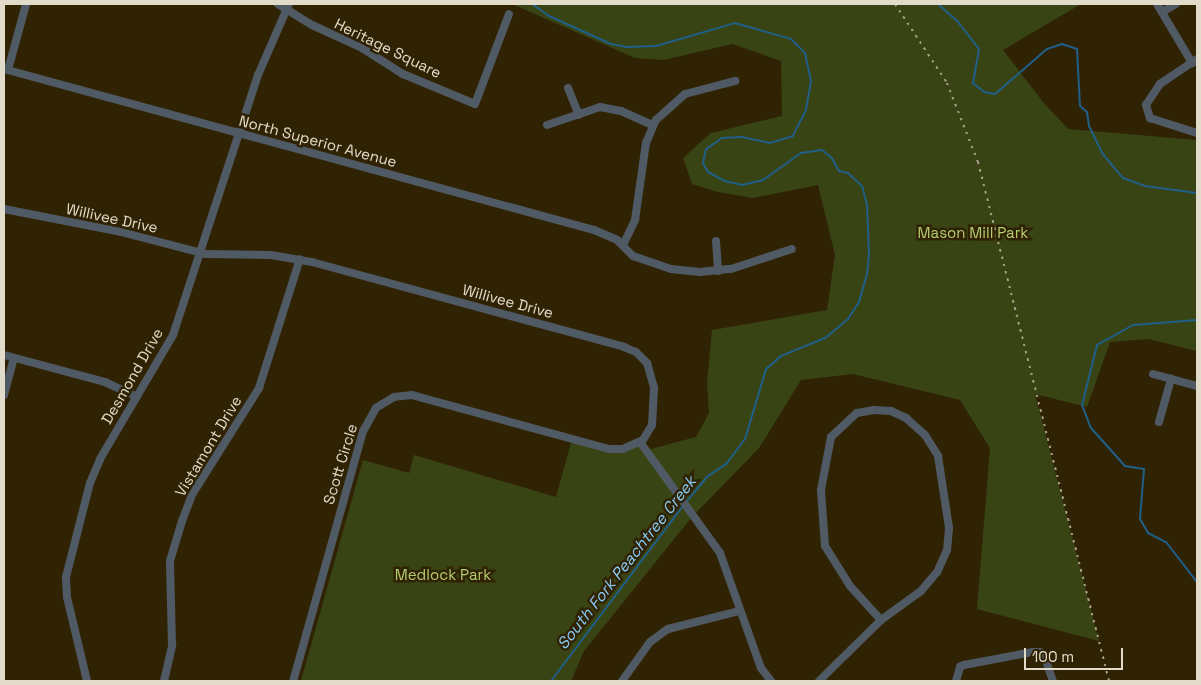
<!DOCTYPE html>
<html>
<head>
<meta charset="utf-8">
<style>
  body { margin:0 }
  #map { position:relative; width:1201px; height:685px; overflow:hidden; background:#302304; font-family:"Space Grotesk",sans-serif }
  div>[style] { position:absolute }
  .green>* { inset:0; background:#394414 }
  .stream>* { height:2px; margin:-1px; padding:0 1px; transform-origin:1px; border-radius:1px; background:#205f87 }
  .street>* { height:8px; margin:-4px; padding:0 4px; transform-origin:4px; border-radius:4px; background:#505a65 }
  .rail>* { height:2px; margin-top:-1px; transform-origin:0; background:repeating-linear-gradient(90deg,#a89e89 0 2.5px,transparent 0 7.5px) }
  span { translate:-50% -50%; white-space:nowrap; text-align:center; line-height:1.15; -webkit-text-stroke:5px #302304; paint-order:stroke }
  .street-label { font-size:15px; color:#e3dbca }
  .park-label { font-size:15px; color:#b4cd72 }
  .water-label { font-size:16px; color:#88cbfb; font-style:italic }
  .frame { position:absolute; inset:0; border:5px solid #e3dbca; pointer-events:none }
  .scale { position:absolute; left:1024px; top:648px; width:99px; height:22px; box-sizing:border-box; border:2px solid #e3dbca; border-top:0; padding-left:6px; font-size:15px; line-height:18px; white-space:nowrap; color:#e3dbca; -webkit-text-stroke:4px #302304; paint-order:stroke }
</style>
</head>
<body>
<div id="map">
  <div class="green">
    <div style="clip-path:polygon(512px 4px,1081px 4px,1003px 50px,1043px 102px,1068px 129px,1197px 140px,1197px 351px,1149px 339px,1110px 342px,1087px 407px,1035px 394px,1099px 641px,977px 609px,990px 448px,960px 400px,853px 374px,801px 380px,759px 448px,692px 517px,647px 450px,696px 437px,709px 413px,707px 383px,712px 330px,827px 310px,835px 255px,818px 185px,753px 198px,718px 192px,692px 184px,683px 158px,711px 133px,782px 116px,781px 61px,732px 44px,664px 60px,635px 58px)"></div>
    <div style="clip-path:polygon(572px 439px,615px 449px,640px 442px,691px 518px,584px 651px,571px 681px,301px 681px,363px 460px,409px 473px,414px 455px,556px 497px)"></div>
  </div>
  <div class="stream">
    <div style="left:532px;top:4px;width:21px;rotate:35deg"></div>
    <div style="left:549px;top:16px;width:68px;rotate:24.3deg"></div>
    <div style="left:611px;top:44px;width:16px;rotate:11deg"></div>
    <div style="left:627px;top:47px;width:29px;rotate:-2deg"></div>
    <div style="left:656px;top:46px;width:82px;rotate:-16.2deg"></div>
    <div style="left:735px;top:23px;width:58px;rotate:15.9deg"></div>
    <div style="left:791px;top:39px;width:20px;rotate:45deg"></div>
    <div style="left:805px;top:53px;width:29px;rotate:78deg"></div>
    <div style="left:811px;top:81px;width:29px;rotate:100deg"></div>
    <div style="left:806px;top:110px;width:29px;rotate:117deg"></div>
    <div style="left:793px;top:136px;width:24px;rotate:163deg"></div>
    <div style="left:770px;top:143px;width:30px;rotate:-168deg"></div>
    <div style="left:741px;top:137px;width:19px;rotate:177deg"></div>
    <div style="left:722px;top:138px;width:19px;rotate:145deg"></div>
    <div style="left:706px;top:149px;width:14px;rotate:102deg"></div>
    <div style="left:703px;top:163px;width:10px;rotate:61deg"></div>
    <div style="left:708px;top:172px;width:19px;rotate:28deg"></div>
    <div style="left:725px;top:181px;width:17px;rotate:13deg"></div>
    <div style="left:742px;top:185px;width:22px;rotate:-13deg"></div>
    <div style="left:763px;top:180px;width:47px;rotate:-35.4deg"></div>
    <div style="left:801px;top:153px;width:21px;rotate:-8deg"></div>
    <div style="left:822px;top:150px;width:13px;rotate:39deg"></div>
    <div style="left:832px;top:158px;width:15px;rotate:62deg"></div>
    <div style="left:839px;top:171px;width:9px;rotate:13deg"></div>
    <div style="left:848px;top:173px;width:19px;rotate:43deg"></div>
    <div style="left:862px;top:186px;width:20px;rotate:75deg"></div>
    <div style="left:867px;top:205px;width:50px;rotate:87.7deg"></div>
    <div style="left:869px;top:255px;width:19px;rotate:96deg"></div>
    <div style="left:867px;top:274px;width:29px;rotate:106deg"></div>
    <div style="left:859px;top:302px;width:20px;rotate:123deg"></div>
    <div style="left:848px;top:319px;width:30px;rotate:140deg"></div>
    <div style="left:825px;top:338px;width:48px;rotate:157.8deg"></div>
    <div style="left:781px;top:356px;width:20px;rotate:139deg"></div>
    <div style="left:766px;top:369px;width:73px;rotate:106.7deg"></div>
    <div style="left:745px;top:439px;width:31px;rotate:127deg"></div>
    <div style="left:726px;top:464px;width:23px;rotate:146deg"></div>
    <div style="left:707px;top:477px;width:33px;rotate:130deg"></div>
    <div style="left:938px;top:4px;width:27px;rotate:42deg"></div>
    <div style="left:958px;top:22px;width:34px;rotate:52deg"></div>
    <div style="left:979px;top:49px;width:35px;rotate:100deg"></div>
    <div style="left:973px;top:83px;width:14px;rotate:39deg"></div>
    <div style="left:984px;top:92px;width:11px;rotate:10deg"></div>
    <div style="left:995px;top:94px;width:69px;rotate:-40.9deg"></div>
    <div style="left:1047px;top:49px;width:16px;rotate:-18deg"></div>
    <div style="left:1062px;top:44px;width:16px;rotate:18deg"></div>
    <div style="left:1077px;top:49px;width:57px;rotate:87deg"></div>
    <div style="left:1080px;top:106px;width:9px;rotate:41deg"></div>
    <div style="left:1087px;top:112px;width:14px;rotate:82deg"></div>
    <div style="left:1089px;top:126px;width:30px;rotate:64deg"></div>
    <div style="left:1102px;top:153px;width:33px;rotate:50deg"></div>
    <div style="left:1123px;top:178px;width:23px;rotate:20deg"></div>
    <div style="left:1145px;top:186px;width:52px;rotate:7.7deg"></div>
    <div style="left:1197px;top:320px;width:64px;rotate:175.5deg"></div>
    <div style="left:1133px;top:325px;width:41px;rotate:150.9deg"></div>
    <div style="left:1097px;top:345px;width:62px;rotate:104deg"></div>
    <div style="left:1082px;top:405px;width:25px;rotate:69deg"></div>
    <div style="left:1091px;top:428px;width:51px;rotate:48.2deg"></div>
    <div style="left:1125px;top:466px;width:19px;rotate:9deg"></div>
    <div style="left:1144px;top:469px;width:50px;rotate:94.6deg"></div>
    <div style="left:1140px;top:519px;width:16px;rotate:60deg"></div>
    <div style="left:1148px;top:533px;width:20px;rotate:27deg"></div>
    <div style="left:1166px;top:542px;width:51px;rotate:52.2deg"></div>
    <div style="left:551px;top:681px;width:219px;rotate:-53deg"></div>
  </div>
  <div class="street">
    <div style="left:278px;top:4px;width:40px;rotate:32deg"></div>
    <div style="left:312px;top:25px;width:55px;rotate:24.7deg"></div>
    <div style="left:362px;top:48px;width:49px;rotate:32.4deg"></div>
    <div style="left:403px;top:74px;width:78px;rotate:22.6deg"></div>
    <div style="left:475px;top:104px;width:96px;rotate:-69.3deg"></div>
    <div style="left:1157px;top:4px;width:69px;rotate:59.3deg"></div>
    <div style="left:1162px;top:12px;width:16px;rotate:-30deg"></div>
    <div style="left:1197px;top:59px;width:45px;rotate:146deg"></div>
    <div style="left:1160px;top:84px;width:25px;rotate:124deg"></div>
    <div style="left:1146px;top:105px;width:14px;rotate:73deg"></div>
    <div style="left:1150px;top:118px;width:49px;rotate:17.7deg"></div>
    <div style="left:4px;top:69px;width:612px;rotate:15.26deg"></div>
    <div style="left:594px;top:230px;width:25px;rotate:23deg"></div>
    <div style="left:617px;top:240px;width:23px;rotate:45deg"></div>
    <div style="left:633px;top:256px;width:40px;rotate:18.9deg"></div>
    <div style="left:671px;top:269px;width:29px;rotate:6deg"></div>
    <div style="left:700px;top:272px;width:31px;rotate:-6deg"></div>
    <div style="left:731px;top:269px;width:64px;rotate:-18.2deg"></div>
    <div style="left:8px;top:70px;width:68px;rotate:-74.7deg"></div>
    <div style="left:568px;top:88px;width:29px;rotate:68deg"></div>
    <div style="left:547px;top:125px;width:56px;rotate:-18.8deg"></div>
    <div style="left:600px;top:107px;width:21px;rotate:11deg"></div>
    <div style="left:621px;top:111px;width:35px;rotate:24deg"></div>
    <div style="left:4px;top:209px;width:119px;rotate:11.1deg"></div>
    <div style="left:121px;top:232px;width:88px;rotate:14.5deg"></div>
    <div style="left:206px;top:254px;width:65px;rotate:0.9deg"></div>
    <div style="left:271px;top:255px;width:42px;rotate:9.7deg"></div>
    <div style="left:312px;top:262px;width:323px;rotate:15.2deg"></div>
    <div style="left:624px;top:347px;width:13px;rotate:23deg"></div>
    <div style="left:636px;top:352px;width:16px;rotate:45deg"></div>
    <div style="left:647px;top:363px;width:26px;rotate:74deg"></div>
    <div style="left:654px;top:388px;width:37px;rotate:93deg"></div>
    <div style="left:652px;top:425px;width:17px;rotate:121deg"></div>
    <div style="left:643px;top:440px;width:22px;rotate:156deg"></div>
    <div style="left:623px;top:449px;width:14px;rotate:180deg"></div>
    <div style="left:609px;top:449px;width:204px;rotate:-164.7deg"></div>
    <div style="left:412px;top:395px;width:18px;rotate:174deg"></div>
    <div style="left:394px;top:397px;width:21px;rotate:149deg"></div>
    <div style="left:376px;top:408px;width:26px;rotate:119deg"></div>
    <div style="left:363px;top:431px;width:260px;rotate:105.6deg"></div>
    <div style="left:716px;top:241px;width:30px;rotate:86deg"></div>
    <div style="left:623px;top:245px;width:28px;rotate:-64deg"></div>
    <div style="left:635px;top:220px;width:78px;rotate:-81.9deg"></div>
    <div style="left:646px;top:143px;width:25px;rotate:-67deg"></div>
    <div style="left:656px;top:120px;width:39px;rotate:-42deg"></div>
    <div style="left:685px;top:94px;width:52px;rotate:-14.6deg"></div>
    <div style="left:4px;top:355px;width:105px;rotate:15deg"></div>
    <div style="left:105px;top:382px;width:35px;rotate:25deg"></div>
    <div style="left:1153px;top:374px;width:46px;rotate:15.3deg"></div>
    <div style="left:4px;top:395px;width:38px;rotate:-75deg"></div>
    <div style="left:874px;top:410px;width:17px;rotate:3deg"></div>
    <div style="left:891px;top:411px;width:17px;rotate:25deg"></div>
    <div style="left:906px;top:418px;width:25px;rotate:42deg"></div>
    <div style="left:925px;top:435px;width:25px;rotate:58deg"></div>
    <div style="left:938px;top:456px;width:73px;rotate:81.3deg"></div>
    <div style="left:949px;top:528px;width:22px;rotate:95deg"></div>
    <div style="left:947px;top:550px;width:24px;rotate:114deg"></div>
    <div style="left:937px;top:572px;width:25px;rotate:130deg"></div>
    <div style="left:921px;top:591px;width:49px;rotate:144.1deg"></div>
    <div style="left:881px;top:620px;width:46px;rotate:-132.4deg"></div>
    <div style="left:850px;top:586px;width:47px;rotate:-122deg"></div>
    <div style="left:825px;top:546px;width:56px;rotate:-94.1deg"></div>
    <div style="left:821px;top:490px;width:54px;rotate:-79.3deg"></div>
    <div style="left:831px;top:437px;width:35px;rotate:-43deg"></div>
    <div style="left:857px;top:413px;width:17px;rotate:-10deg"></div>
    <div style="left:1159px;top:422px;width:45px;rotate:-74.4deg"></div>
    <div style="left:640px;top:442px;width:137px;rotate:54.2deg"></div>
    <div style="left:720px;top:553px;width:122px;rotate:70.4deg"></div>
    <div style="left:761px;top:668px;width:16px;rotate:52deg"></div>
    <div style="left:87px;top:681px;width:86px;rotate:-103.4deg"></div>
    <div style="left:67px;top:597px;width:20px;rotate:-93deg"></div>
    <div style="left:66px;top:577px;width:97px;rotate:-75.7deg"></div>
    <div style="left:90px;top:483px;width:26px;rotate:-67deg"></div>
    <div style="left:100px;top:459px;width:144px;rotate:-59.5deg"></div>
    <div style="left:173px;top:335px;width:274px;rotate:-71.9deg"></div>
    <div style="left:258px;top:75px;width:77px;rotate:-66.4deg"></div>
    <div style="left:164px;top:681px;width:37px;rotate:-77deg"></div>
    <div style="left:172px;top:645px;width:84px;rotate:-91.4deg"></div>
    <div style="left:170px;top:561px;width:42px;rotate:-73.3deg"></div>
    <div style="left:182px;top:521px;width:30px;rotate:-69deg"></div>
    <div style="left:193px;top:493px;width:124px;rotate:-57.8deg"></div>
    <div style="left:259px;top:388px;width:135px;rotate:-72.4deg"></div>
    <div style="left:622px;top:681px;width:48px;rotate:-54.3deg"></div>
    <div style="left:650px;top:642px;width:22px;rotate:-36deg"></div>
    <div style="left:668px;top:629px;width:73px;rotate:-14.2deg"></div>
    <div style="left:819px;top:681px;width:87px;rotate:-44.5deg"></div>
    <div style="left:956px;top:681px;width:15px;rotate:-74deg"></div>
    <div style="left:960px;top:667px;width:4px;rotate:-27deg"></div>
    <div style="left:964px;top:665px;width:70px;rotate:-10.7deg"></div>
    <div style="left:1033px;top:652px;width:7px"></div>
    <div style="left:1040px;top:652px;width:8px;rotate:50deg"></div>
    <div style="left:1045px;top:658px;width:24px;rotate:71deg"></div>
  </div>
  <div class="rail">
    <div style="left:895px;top:4px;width:95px;rotate:56.6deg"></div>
    <div style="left:947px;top:83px;width:85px;rotate:68.6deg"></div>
    <div style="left:978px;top:162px;width:535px;rotate:75.83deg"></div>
  </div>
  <div class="street-label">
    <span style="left:388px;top:48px;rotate:26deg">Heritage Square</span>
    <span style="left:318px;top:141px;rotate:15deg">North Superior Avenue</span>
    <span style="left:112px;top:218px;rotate:12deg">Willivee Drive</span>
    <span style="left:508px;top:301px;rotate:15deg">Willivee Drive</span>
    <span style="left:132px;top:376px;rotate:-60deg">Desmond Drive</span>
    <span style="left:208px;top:446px;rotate:-59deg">Vistamont Drive</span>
    <span style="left:340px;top:464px;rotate:-73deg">Scott Circle</span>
  </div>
  <div class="park-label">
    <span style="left:973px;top:233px">Mason Mill Park</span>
    <span style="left:443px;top:575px">Medlock Park</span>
  </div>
  <div class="water-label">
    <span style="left:627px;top:563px;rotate:-52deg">South Fork Peachtree Creek</span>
  </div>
  <div class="frame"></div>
  <div class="scale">100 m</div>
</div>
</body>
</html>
